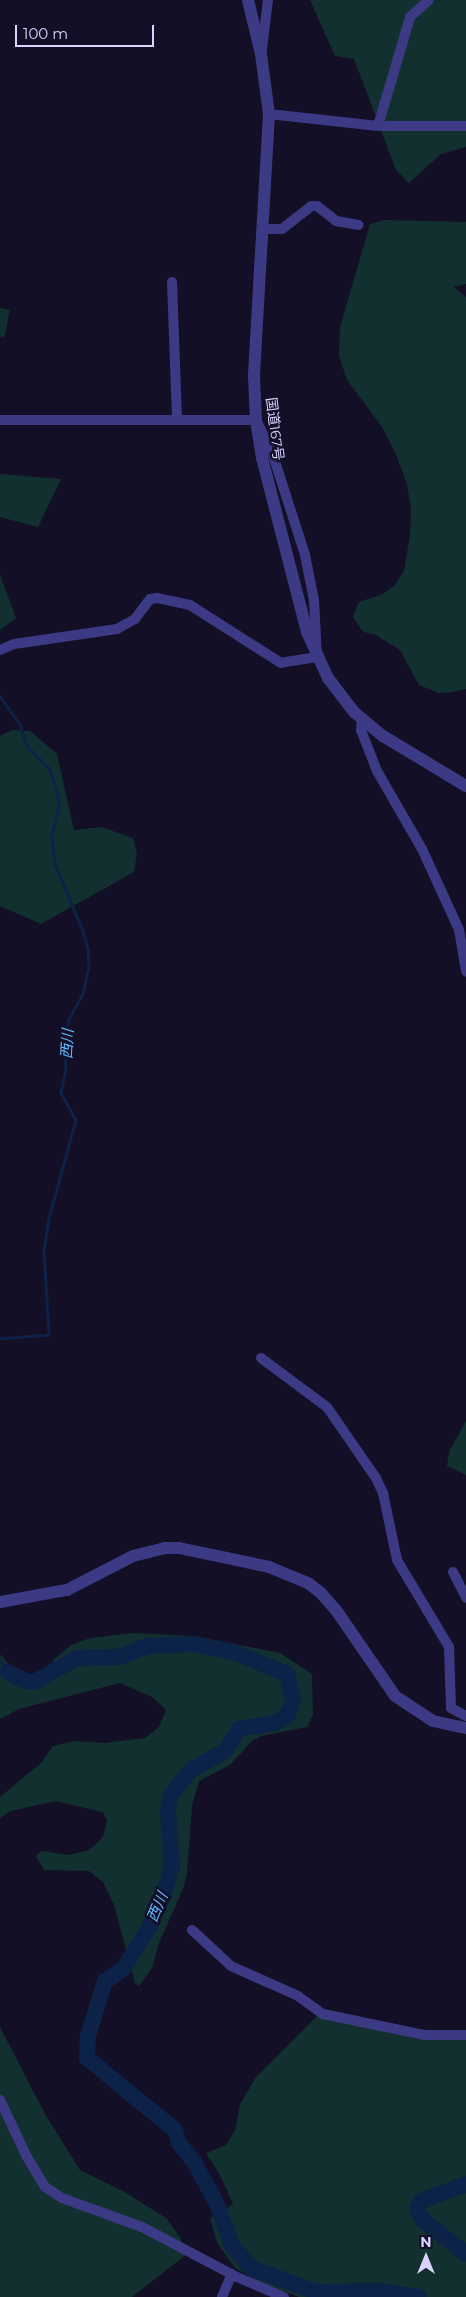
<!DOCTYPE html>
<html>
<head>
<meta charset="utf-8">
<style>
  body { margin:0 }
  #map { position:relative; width:466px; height:2297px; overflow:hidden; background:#130f26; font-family:Montserrat,"Noto Sans JP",sans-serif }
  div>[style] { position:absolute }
  .green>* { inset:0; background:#12302f; transform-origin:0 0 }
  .stream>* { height:2.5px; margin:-1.25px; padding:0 1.25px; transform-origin:1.25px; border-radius:1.25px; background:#0c2248 }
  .river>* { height:16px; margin:-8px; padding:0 8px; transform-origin:8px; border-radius:8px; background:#0c2248 }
  .minor>* { height:10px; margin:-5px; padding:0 5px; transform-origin:5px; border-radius:5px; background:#3d3a85 }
  .tertiary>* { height:12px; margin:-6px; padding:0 6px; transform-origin:6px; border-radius:6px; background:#3d3a85 }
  span { translate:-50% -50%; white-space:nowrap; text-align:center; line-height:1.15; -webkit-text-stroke:5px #130f26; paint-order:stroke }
  .street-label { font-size:14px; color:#d9d4ff }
  .water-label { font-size:15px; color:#62b6ff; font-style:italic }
  .north { position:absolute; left:401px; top:2232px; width:50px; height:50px; -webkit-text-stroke:4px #130f26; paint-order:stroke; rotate:0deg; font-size:14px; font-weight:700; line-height:20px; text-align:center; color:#d9d4ff }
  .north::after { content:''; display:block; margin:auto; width:18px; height:22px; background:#d9d4ff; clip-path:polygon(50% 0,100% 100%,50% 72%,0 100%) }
  .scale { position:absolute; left:15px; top:25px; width:139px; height:22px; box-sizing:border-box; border:2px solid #d9d4ff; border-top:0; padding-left:6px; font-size:15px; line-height:18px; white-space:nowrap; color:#d9d4ff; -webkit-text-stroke:4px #130f26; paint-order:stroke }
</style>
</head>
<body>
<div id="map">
  <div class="green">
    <div style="clip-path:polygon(310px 0,466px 0,466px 147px,441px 154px,409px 183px,396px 170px,354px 59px,335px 56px)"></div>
    <div style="clip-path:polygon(385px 220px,466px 222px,466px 284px,454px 287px,466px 297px,466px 689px,452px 692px,439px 693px,419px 685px,400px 650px,374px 634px,363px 632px,353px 617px,359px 602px,383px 594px,395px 585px,404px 571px,410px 535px,411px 510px,407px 484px,395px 452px,382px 427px,347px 380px,339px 356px,340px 327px,370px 224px)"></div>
    <div style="left:0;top:308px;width:10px;height:28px;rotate:11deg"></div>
    <div style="clip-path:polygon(0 474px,61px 479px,38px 527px,0 517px)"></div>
    <div style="clip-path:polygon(0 575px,16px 618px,0 630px)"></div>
    <div style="clip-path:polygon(12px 730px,30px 731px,57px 754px,74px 830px,101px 827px,133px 838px,137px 853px,134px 872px,41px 924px,0 906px,0 736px)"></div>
    <div style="clip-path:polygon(466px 1421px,466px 1475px,447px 1466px,449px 1452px)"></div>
    <div style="clip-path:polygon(133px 1633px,194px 1636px,280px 1653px,312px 1674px,313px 1715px,307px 1727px,261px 1736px,252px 1741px,230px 1765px,199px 1781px,192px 1806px,187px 1874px,183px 1889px,159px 1943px,152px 1968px,139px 1986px,135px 1983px,114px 1905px,103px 1882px,89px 1871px,44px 1870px,36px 1856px,41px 1851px,69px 1855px,89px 1850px,103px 1837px,107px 1820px,103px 1812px,55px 1801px,11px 1811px,0 1818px,0 1797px,41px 1763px,53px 1746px,74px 1741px,104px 1743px,145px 1738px,159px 1727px,166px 1710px,152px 1697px,120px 1683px,19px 1709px,0 1719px,0 1654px,17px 1674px,29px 1674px,36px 1679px,51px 1670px,53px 1660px,71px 1645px,90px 1638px)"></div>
    <div style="clip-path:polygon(324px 2009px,420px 2031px,466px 2031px,466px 2297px,299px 2297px,263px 2284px,235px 2268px,217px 2243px,210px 2218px,233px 2204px,221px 2177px,206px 2153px,226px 2145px,235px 2130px,240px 2104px,256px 2077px)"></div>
    <div style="clip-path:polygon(0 2027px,45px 2114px,80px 2170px,123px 2191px,166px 2218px,180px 2237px,187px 2254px,132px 2297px,0 2297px)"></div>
  </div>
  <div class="stream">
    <div style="left:0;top:696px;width:35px;rotate:55deg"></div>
    <div style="left:20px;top:725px;width:22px;rotate:72deg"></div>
    <div style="left:27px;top:746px;width:31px;rotate:45deg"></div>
    <div style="left:49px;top:768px;width:23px;rotate:70deg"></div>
    <div style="left:57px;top:790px;width:15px;rotate:82deg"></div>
    <div style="left:59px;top:805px;width:35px;rotate:102deg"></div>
    <div style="left:52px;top:839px;width:25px;rotate:83deg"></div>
    <div style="left:55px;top:864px;width:73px;rotate:67.3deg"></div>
    <div style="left:83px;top:931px;width:18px;rotate:74deg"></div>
    <div style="left:88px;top:948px;width:18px;rotate:87deg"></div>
    <div style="left:89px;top:966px;width:29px;rotate:102deg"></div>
    <div style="left:83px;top:994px;width:29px;rotate:119deg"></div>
    <div style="left:69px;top:1019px;width:22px;rotate:100deg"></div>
    <div style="left:65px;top:1041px;width:28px;rotate:88deg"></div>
    <div style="left:66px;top:1069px;width:25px;rotate:102deg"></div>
    <div style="left:61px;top:1093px;width:31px;rotate:61deg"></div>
    <div style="left:76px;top:1120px;width:103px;rotate:105.3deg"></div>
    <div style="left:49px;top:1219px;width:31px;rotate:99deg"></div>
    <div style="left:44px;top:1250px;width:85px;rotate:86.6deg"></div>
    <div style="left:49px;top:1335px;width:49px;rotate:175.3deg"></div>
    <div style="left:0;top:1659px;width:15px;rotate:58deg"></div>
    <div style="left:0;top:1669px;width:7px;rotate:16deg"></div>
  </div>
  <div class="river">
    <div style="left:8px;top:1672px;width:19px;rotate:28deg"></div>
    <div style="left:25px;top:1681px;width:9px;rotate:6deg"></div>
    <div style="left:34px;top:1682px;width:49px;rotate:-29.2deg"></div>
    <div style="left:77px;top:1658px;width:41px;rotate:-1.4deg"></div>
    <div style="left:118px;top:1657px;width:32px;rotate:-20deg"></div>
    <div style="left:148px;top:1646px;width:46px;rotate:-2.5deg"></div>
    <div style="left:194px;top:1644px;width:41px;rotate:11.3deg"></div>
    <div style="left:234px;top:1652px;width:57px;rotate:22.5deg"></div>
    <div style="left:287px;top:1674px;width:26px;rotate:77deg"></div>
    <div style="left:293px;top:1699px;width:18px;rotate:109deg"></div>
    <div style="left:287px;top:1716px;width:14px;rotate:150deg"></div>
    <div style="left:275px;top:1723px;width:36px;rotate:171deg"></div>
    <div style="left:239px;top:1729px;width:26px;rotate:122deg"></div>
    <div style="left:225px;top:1751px;width:39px;rotate:151deg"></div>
    <div style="left:191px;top:1770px;width:32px;rotate:129deg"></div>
    <div style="left:171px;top:1795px;width:16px;rotate:101deg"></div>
    <div style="left:168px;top:1811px;width:56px;rotate:85.9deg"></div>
    <div style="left:172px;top:1867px;width:28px;rotate:107deg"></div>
    <div style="left:164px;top:1894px;width:35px;rotate:114deg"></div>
    <div style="left:150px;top:1926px;width:51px;rotate:122.1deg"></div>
    <div style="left:123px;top:1969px;width:22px;rotate:146deg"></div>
    <div style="left:105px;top:1981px;width:58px;rotate:107.2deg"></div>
    <div style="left:88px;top:2036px;width:22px;rotate:93deg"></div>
    <div style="left:87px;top:2058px;width:114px;rotate:39.3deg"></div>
    <div style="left:175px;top:2130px;width:14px;rotate:73deg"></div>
    <div style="left:179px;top:2143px;width:24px;rotate:52deg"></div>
    <div style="left:194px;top:2162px;width:46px;rotate:61.2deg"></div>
    <div style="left:216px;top:2202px;width:46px;rotate:69.6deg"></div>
    <div style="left:232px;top:2245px;width:30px;rotate:50deg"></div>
    <div style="left:251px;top:2268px;width:69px;rotate:20.3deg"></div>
    <div style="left:316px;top:2292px;width:62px;rotate:-0.9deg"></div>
    <div style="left:378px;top:2291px;width:41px;rotate:8.3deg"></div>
    <div style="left:466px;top:2184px;width:48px;rotate:159.3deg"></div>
    <div style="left:421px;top:2201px;width:10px;rotate:114deg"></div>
    <div style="left:417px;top:2210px;width:13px;rotate:58deg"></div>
    <div style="left:424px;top:2221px;width:53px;rotate:38.2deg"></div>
  </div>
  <div class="minor">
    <div style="left:262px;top:49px;width:49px;rotate:-83deg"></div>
    <div style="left:269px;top:114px;width:110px;rotate:6.3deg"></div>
    <div style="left:378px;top:126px;width:88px"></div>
    <div style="left:378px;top:126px;width:114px;rotate:-73.6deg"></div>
    <div style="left:410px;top:17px;width:25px;rotate:-42deg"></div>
    <div style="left:264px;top:229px;width:18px"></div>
    <div style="left:282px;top:229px;width:37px;rotate:-38deg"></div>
    <div style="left:311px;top:206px;width:6px"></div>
    <div style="left:317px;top:206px;width:24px;rotate:38deg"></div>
    <div style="left:336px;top:221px;width:23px;rotate:10deg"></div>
    <div style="left:172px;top:282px;width:138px;rotate:87.9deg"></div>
    <div style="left:0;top:420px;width:256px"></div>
    <div style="left:256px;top:420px;width:36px;rotate:63deg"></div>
    <div style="left:272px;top:452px;width:108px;rotate:72.2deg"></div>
    <div style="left:305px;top:555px;width:46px;rotate:78.7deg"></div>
    <div style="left:314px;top:600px;width:57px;rotate:87deg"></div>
    <div style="left:317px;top:657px;width:36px;rotate:171deg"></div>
    <div style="left:281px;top:663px;width:108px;rotate:-147.5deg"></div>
    <div style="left:190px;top:605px;width:34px;rotate:-168deg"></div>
    <div style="left:157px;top:598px;width:7px;rotate:172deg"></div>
    <div style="left:150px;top:599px;width:25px;rotate:127deg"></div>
    <div style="left:135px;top:619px;width:21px;rotate:151deg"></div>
    <div style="left:117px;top:629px;width:104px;rotate:171.7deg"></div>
    <div style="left:14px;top:644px;width:15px;rotate:157deg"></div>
    <div style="left:362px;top:720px;width:10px;rotate:96deg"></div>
    <div style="left:361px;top:730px;width:44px;rotate:68.7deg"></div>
    <div style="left:377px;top:771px;width:90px;rotate:60deg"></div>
    <div style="left:422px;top:849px;width:89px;rotate:65.4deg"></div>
    <div style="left:459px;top:930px;width:42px;rotate:80.3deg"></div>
    <div style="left:261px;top:1358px;width:82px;rotate:36.6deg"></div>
    <div style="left:327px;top:1407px;width:86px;rotate:55.4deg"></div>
    <div style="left:376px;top:1478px;width:17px;rotate:65deg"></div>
    <div style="left:383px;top:1493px;width:68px;rotate:78.2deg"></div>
    <div style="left:397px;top:1560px;width:101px;rotate:59.1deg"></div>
    <div style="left:449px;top:1647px;width:61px;rotate:88.1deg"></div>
    <div style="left:451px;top:1708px;width:17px;rotate:28deg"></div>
    <div style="left:453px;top:1572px;width:29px;rotate:63deg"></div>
    <div style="left:192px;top:1930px;width:53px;rotate:42.7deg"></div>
    <div style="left:231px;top:1966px;width:73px;rotate:24.1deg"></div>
    <div style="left:298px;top:1996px;width:31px;rotate:36deg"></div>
    <div style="left:323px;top:2014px;width:103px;rotate:11.7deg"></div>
    <div style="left:424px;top:2035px;width:42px"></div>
    <div style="left:0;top:2100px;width:63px;rotate:64.7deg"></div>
    <div style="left:27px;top:2157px;width:35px;rotate:59deg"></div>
    <div style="left:45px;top:2187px;width:20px;rotate:33deg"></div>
    <div style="left:62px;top:2198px;width:85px;rotate:19.9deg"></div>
    <div style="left:142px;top:2227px;width:107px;rotate:27.8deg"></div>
    <div style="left:237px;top:2277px;width:51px;rotate:23.1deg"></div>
    <div style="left:222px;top:2297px;width:25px;rotate:-67deg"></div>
  </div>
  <div class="tertiary">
    <div style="left:248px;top:0;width:56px;rotate:76.5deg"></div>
    <div style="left:261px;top:54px;width:61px;rotate:82.4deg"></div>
    <div style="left:269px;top:114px;width:263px;rotate:93.3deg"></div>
    <div style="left:254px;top:377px;width:43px;rotate:87.3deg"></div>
    <div style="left:256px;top:420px;width:38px;rotate:81deg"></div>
    <div style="left:262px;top:458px;width:180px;rotate:75.5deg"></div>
    <div style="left:307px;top:632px;width:51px;rotate:65.5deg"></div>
    <div style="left:328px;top:678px;width:43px;rotate:52.6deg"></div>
    <div style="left:354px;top:712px;width:38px;rotate:40deg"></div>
    <div style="left:383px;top:736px;width:97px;rotate:31.1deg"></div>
    <div style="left:0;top:1602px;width:68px;rotate:-10.2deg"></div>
    <div style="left:67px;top:1590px;width:74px;rotate:-27.3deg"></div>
    <div style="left:133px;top:1556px;width:32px;rotate:-14deg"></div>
    <div style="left:164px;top:1548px;width:15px"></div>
    <div style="left:179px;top:1548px;width:92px;rotate:11.9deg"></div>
    <div style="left:269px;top:1567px;width:42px;rotate:22.3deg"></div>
    <div style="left:308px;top:1583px;width:16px;rotate:38deg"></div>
    <div style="left:321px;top:1593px;width:23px;rotate:49deg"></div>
    <div style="left:336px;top:1610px;width:104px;rotate:55.5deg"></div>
    <div style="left:395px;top:1696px;width:45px;rotate:33.3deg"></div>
    <div style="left:433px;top:1721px;width:34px;rotate:12deg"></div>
  </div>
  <div class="street-label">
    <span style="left:275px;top:429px;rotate:83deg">国道167号</span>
  </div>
  <div class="water-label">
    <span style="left:67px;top:1044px;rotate:-87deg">西川</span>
    <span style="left:157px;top:1907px;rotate:-67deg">西川</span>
  </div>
  <div class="north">N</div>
  <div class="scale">100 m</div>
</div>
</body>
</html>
